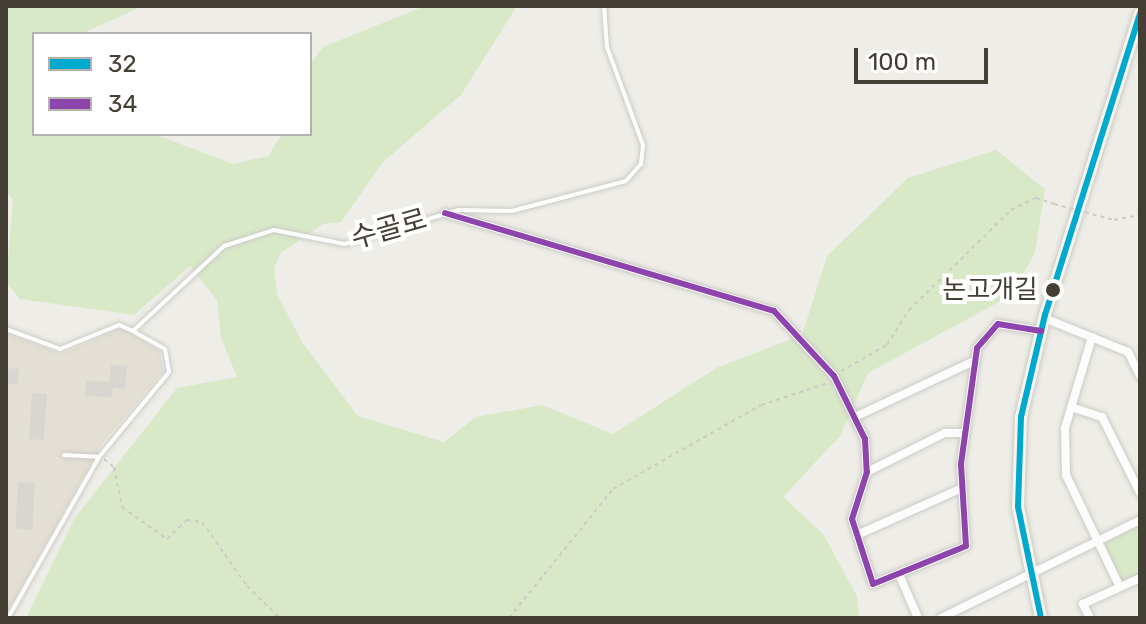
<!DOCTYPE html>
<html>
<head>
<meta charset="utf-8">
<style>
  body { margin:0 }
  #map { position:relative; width:1146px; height:624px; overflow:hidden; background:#eeede8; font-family:Rubik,"Noto Sans KR",sans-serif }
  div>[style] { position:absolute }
  .residential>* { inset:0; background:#e3dfd5 }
  .green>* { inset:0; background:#d9e9c8 }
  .building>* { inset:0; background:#d8d6d0; transform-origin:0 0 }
  .path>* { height:2px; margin-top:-1px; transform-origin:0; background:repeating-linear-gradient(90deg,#cdcbc6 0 4px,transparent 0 8px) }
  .roads { filter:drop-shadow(0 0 2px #cccbc5) drop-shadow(0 0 2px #cccbc5) }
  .service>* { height:4px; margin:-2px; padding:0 2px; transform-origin:2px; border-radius:2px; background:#fcfcfc }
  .minor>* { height:8px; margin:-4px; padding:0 4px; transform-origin:4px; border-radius:4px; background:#fcfcfc }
  .secondary>* { height:12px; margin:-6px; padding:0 6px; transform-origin:6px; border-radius:6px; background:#f6f4ed }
  .path-bridge>* { height:2px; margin-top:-1px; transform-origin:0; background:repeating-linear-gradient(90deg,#cdcbc6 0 4px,transparent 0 8px) }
  .bus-1>* { height:6px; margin:-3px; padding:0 3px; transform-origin:3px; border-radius:3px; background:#00a9ce }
  .bus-2>* { height:6px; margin:-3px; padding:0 3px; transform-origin:3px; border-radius:3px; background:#8e44ad }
  .dots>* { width:22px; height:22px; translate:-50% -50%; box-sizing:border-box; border:4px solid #fff; border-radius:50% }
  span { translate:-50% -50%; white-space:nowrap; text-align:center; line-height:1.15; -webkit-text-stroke:8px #fff; paint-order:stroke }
  .bus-label { font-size:26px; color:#443f34 }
  .right { translate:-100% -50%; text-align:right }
  .street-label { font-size:28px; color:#443f34 }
  .frame { position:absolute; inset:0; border:8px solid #443f34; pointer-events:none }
  .legend { position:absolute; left:32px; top:32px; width:280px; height:104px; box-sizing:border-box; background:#fff; border:2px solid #b4b2ae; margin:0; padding:10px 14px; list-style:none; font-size:24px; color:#443f34 }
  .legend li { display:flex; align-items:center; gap:16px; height:40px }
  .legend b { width:40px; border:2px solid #b4b2ae }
  .scale { position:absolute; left:854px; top:48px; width:134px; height:36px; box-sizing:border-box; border:4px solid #443f34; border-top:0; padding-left:10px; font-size:24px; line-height:28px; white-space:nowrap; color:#443f34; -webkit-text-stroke:6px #fff; paint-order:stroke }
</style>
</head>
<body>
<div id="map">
  <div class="residential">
    <div style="clip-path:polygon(121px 328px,160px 351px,163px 372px,102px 444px,6px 614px,6px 333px,61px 354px)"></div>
  </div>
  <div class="green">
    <div style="clip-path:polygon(6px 6px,143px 6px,81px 34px,34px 34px,34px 134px,154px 134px,233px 164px,268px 156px,282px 134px,310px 134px,310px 64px,323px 47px,425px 6px,517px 6px,461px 95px,383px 162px,341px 222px,323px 224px,281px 253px,274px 268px,277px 294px,302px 342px,358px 416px,444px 442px,476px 417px,542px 405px,613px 434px,716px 368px,802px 335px,827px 256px,908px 178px,996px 150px,1045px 189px,1035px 253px,1010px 296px,868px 373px,840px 436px,783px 497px,823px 534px,857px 596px,859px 618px,26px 618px,74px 519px,177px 388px,237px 377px,221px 338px,217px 300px,190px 266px,134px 315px,20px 299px,6px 282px,13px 201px,6px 190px)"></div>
    <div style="clip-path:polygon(1140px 524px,1140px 573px,1122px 582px,1102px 545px)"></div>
  </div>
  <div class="building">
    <div style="clip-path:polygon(111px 365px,127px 366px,125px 389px,113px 388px,112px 397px,85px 396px,86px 380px,109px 382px)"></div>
    <div style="left:6px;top:368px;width:13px;height:16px;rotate:4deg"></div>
    <div style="left:32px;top:393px;width:15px;height:46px;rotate:4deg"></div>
    <div style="left:18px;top:482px;width:17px;height:47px;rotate:3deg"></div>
  </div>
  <div class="path">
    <div style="left:1114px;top:220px;width:26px;rotate:-11deg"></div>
    <div style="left:841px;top:371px;width:53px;rotate:-29.5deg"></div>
    <div style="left:887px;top:345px;width:41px;rotate:-57.8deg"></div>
    <div style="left:909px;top:310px;width:143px;rotate:-44.4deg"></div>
    <div style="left:1011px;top:210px;width:28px;rotate:-26deg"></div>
    <div style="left:1036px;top:198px;width:19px;rotate:18deg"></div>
    <div style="left:104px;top:459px;width:13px;rotate:39deg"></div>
    <div style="left:114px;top:467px;width:41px;rotate:78.7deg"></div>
    <div style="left:122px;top:507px;width:55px;rotate:35.4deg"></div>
    <div style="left:167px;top:539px;width:28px;rotate:-44deg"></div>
    <div style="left:187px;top:520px;width:15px;rotate:8deg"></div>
    <div style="left:202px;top:522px;width:78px;rotate:54.9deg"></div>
    <div style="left:247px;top:586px;width:46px;rotate:44.1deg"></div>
    <div style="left:509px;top:618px;width:166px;rotate:-51.1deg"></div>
    <div style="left:613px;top:489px;width:170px;rotate:-29.6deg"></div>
    <div style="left:761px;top:405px;width:71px;rotate:-18.2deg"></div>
  </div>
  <div class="roads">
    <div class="service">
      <div style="left:6px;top:329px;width:58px;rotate:20.3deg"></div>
      <div style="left:60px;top:349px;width:64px;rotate:-22.1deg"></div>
      <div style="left:119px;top:325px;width:15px;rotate:23deg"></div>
      <div style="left:133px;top:331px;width:125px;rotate:-43deg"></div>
      <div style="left:224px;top:246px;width:52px;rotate:-17.7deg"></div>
      <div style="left:274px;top:230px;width:72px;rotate:11.2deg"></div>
      <div style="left:345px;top:244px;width:118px;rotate:-16.7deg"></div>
      <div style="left:458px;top:210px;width:54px;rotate:1.1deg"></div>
      <div style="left:512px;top:211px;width:118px;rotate:-14.7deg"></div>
      <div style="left:626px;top:181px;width:23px;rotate:-49deg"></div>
      <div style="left:641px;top:164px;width:19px;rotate:-84deg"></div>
      <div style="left:643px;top:145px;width:104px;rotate:-110.2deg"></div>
      <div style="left:607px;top:47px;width:41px;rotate:-94.2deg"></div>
      <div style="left:64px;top:455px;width:34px;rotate:3deg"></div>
      <div style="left:8px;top:618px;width:185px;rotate:-60.5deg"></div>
      <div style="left:99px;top:457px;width:110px;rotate:-50.5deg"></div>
      <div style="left:169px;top:372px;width:23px;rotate:-100deg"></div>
      <div style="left:165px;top:349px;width:37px;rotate:-151deg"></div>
    </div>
    <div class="minor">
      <div style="left:445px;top:213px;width:343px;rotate:16.6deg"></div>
      <div style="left:774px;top:311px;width:88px;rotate:47.3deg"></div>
      <div style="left:834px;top:376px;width:70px;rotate:63.8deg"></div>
      <div style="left:865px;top:439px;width:33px;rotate:87deg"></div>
      <div style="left:867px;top:472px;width:49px;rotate:107.7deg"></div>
      <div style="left:852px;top:519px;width:68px;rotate:72.1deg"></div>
      <div style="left:873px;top:584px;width:100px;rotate:-22.2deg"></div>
      <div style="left:966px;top:546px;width:82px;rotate:-93.5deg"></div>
      <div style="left:961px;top:464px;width:117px;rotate:-82.1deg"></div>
      <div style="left:977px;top:348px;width:32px;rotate:-49deg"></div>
      <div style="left:998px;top:324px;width:44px;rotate:9.2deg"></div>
      <div style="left:1044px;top:318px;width:91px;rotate:22deg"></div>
      <div style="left:1128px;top:352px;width:27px;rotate:63deg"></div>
      <div style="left:1092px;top:337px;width:95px;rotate:106.5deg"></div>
      <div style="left:1065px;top:428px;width:47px;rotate:88.8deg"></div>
      <div style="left:1066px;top:475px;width:124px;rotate:64.3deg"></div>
      <div style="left:1071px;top:407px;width:33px;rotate:18deg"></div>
      <div style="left:1102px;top:417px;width:85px;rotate:63.4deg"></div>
      <div style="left:857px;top:416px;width:129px;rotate:-25.2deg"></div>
      <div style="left:867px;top:472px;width:87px;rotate:-26.6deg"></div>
      <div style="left:945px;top:433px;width:18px"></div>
      <div style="left:857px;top:535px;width:113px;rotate:-24.1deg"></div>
      <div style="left:899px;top:574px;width:48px;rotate:66.6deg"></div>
      <div style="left:941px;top:618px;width:222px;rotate:-26.2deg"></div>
      <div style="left:1090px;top:618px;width:16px;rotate:-117deg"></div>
      <div style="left:1083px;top:604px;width:63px;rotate:-24.5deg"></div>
    </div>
    <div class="secondary">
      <div style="left:1041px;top:618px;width:113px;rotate:-101.7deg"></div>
      <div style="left:1018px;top:507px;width:90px;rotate:-88.1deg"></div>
      <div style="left:1021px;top:417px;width:105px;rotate:-76.8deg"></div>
      <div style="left:1045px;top:315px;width:316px;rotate:-72.5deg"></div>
    </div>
  </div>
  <div class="path-bridge">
    <div style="left:1054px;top:204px;width:62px;rotate:14.9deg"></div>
  </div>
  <div class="bus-1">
    <div style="left:1041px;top:618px;width:113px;rotate:-101.7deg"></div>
    <div style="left:1018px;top:507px;width:90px;rotate:-88.1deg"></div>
    <div style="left:1021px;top:417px;width:105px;rotate:-76.8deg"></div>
    <div style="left:1045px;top:315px;width:316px;rotate:-72.5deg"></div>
  </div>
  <div class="bus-2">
    <div style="left:445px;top:213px;width:343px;rotate:16.6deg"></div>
    <div style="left:774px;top:311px;width:88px;rotate:47.3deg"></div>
    <div style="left:834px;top:376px;width:70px;rotate:63.8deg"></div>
    <div style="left:865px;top:439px;width:33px;rotate:87deg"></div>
    <div style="left:867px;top:472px;width:49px;rotate:107.7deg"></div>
    <div style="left:852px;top:519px;width:68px;rotate:72.1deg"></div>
    <div style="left:873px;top:584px;width:100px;rotate:-22.2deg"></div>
    <div style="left:966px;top:546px;width:82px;rotate:-93.5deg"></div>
    <div style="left:961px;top:464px;width:117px;rotate:-82.1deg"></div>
    <div style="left:977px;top:348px;width:32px;rotate:-49deg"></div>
    <div style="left:998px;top:324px;width:44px;rotate:9.2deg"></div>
  </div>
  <div class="dots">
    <div style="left:1053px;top:290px;background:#443f34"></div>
  </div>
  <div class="bus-label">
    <span class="right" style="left:1038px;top:290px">논고개길</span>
  </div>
  <div class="street-label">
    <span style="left:389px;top:229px;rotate:-16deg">수골로</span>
  </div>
  <div class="frame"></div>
  <ul class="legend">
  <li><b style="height:10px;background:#00a9ce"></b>32</li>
  <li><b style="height:10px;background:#8e44ad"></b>34</li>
  </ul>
  <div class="scale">100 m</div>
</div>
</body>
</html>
